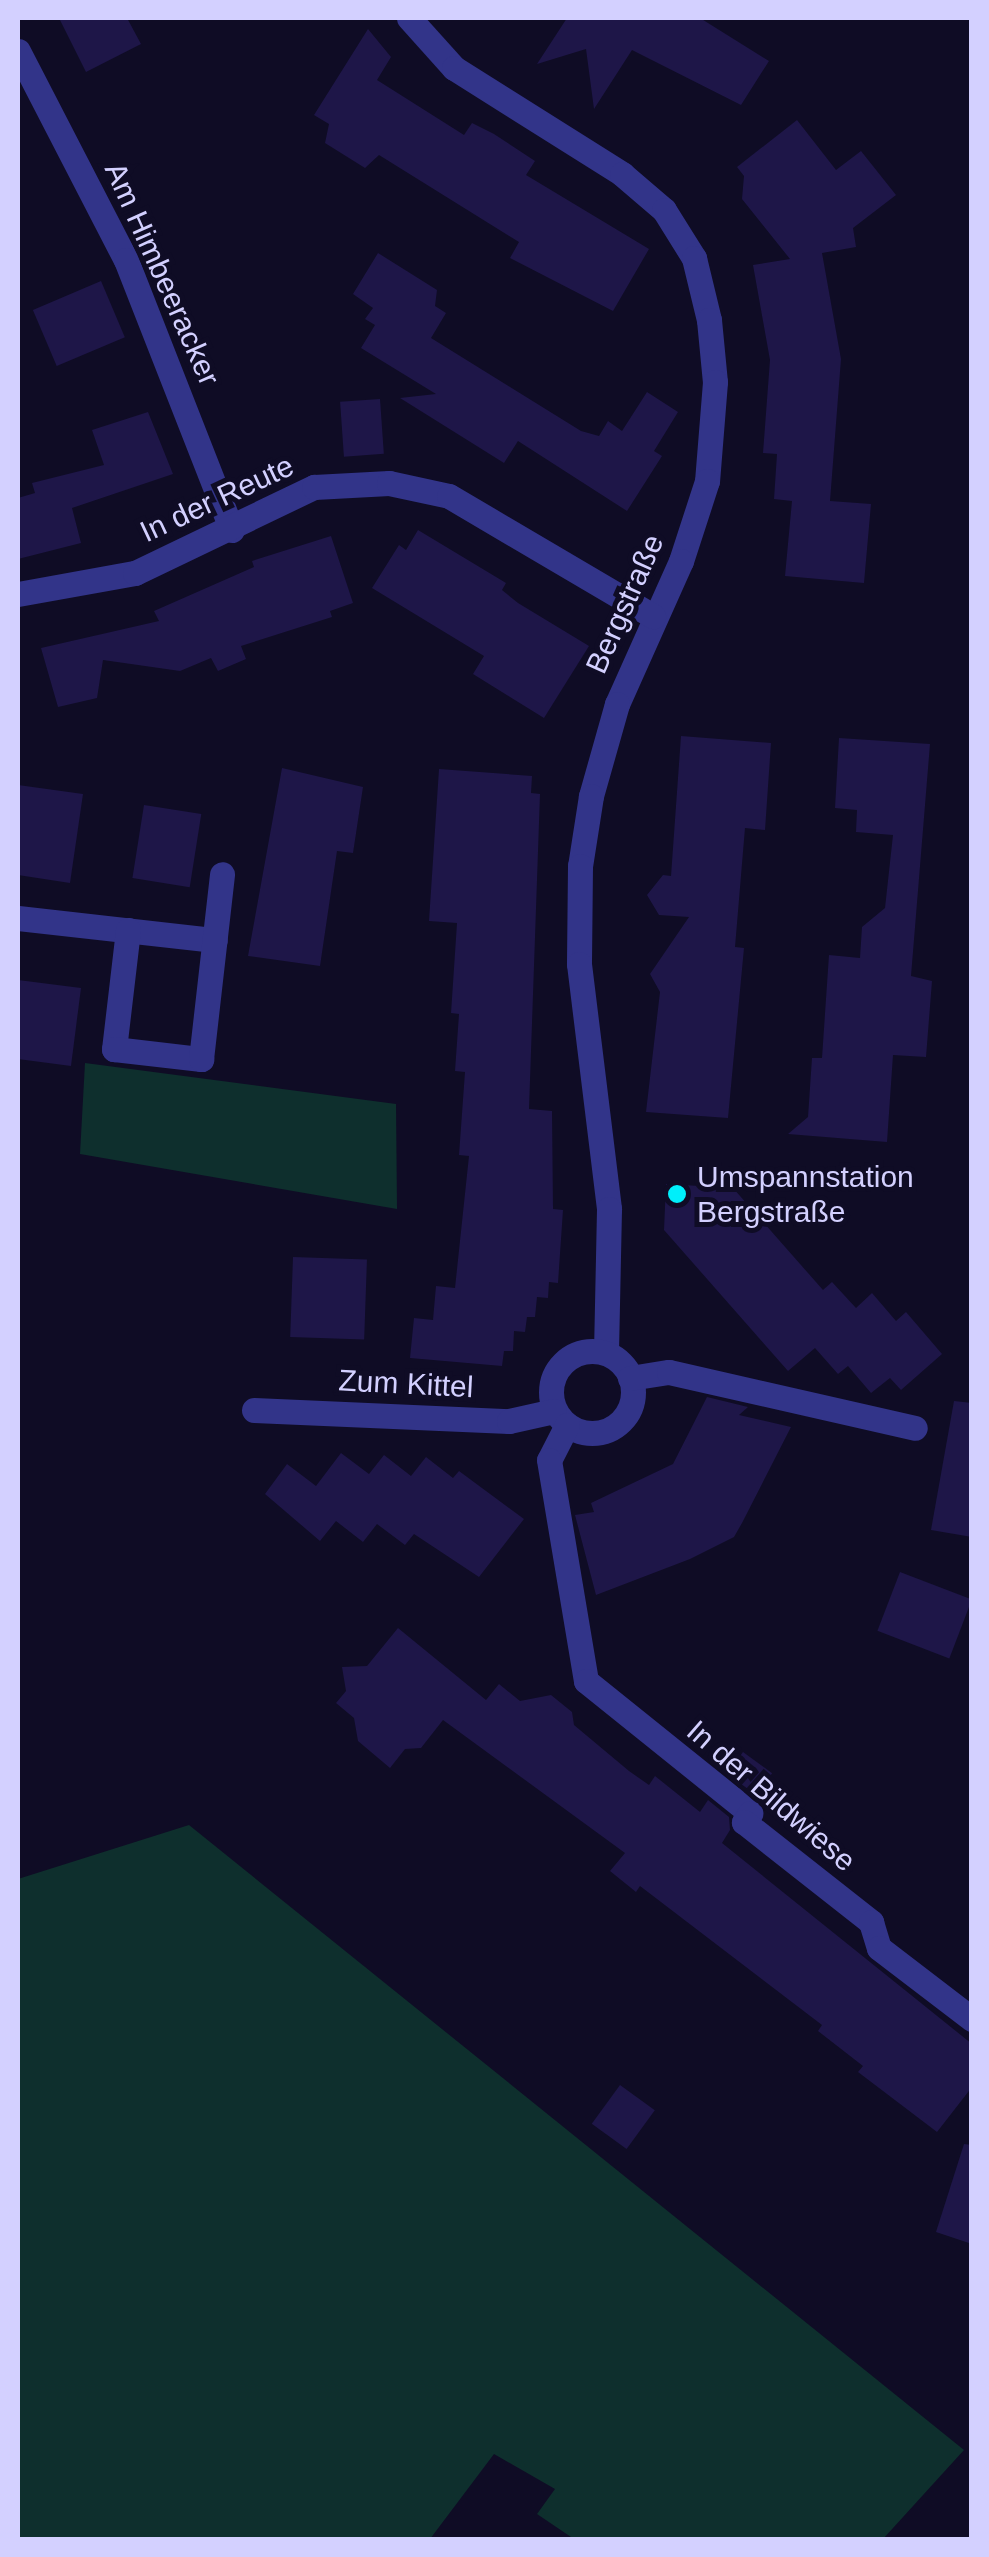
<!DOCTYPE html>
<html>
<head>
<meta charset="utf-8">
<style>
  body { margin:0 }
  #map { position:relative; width:989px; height:2557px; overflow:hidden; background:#0f0c25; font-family:Helvetica,sans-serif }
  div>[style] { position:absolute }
  .green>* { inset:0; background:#0e2f2d }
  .building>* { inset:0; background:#1e1648; transform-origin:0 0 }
  .minor>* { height:25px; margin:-12.5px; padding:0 12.5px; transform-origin:12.5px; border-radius:12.5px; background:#323489 }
  .minor>.ring { margin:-12.5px; padding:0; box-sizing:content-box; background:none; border:25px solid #323489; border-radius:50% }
  .dots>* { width:28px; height:28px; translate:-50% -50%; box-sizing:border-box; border:5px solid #0f0c25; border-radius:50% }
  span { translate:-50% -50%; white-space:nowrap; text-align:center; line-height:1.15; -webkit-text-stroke:10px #0f0c25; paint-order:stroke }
  .street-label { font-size:30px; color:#d3d0ff }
  .poi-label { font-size:30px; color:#d3d0ff }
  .left { translate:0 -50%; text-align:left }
  .frame { position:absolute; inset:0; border:20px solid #d3d0ff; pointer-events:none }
</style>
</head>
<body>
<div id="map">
  <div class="green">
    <div style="clip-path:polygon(85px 1063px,396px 1104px,397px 1209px,80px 1154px)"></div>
    <div style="clip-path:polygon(189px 1825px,964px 2450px,883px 2539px,574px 2539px,537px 2514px,555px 2489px,494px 2454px,430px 2539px,18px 2539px,18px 1879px)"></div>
  </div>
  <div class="building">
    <div style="clip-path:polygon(59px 18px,127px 18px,141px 44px,86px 72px)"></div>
    <div style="clip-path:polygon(567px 18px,700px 18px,769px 61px,741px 105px,632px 50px,594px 109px,586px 49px,537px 64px)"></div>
    <div style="clip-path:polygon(368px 29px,391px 57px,377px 80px,464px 135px,472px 123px,494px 134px,535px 161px,526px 175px,649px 249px,613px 311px,510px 258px,519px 242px,379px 155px,365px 168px,325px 143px,329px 124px,314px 115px)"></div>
    <div style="clip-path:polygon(797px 120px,836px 170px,861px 151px,896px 195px,853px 228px,856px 247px,822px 253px,841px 359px,830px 501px,871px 504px,864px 583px,785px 576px,792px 501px,774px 499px,777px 454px,763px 453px,770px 360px,753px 265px,790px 259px,742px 199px,744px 176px,737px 167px)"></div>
    <div style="clip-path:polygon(378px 253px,437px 290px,435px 306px,446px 313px,431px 338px,581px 431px,599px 436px,608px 421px,622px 431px,647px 392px,678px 412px,654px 451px,662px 456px,627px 511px,518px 441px,504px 463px,400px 398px,436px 394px,361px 348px,375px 325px,365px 319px,373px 308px,353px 294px)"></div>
    <div style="left:101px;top:281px;width:61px;height:74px;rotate:67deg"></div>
    <div style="left:380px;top:399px;width:55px;height:40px;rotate:86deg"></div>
    <div style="clip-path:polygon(148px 412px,173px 474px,72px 508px,81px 543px,18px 559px,18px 498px,35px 493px,32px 483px,104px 465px,92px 430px)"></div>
    <div style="clip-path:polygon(418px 530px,506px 583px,502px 590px,518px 603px,589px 646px,544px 718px,473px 674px,484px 656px,372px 588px,399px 545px,406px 550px)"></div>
    <div style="clip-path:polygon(331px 536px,353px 603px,330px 611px,332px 617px,241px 646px,246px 659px,218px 671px,211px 658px,180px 671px,103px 660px,97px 698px,58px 707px,41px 648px,159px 621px,154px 611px,254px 567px,252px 561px)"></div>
    <div style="clip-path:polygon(681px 736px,771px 743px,765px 830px,745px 828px,735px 947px,744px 948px,728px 1118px,646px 1112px,660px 992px,650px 974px,689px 917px,659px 915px,647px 895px,663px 875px,671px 876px)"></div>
    <div style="clip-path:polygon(839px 738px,930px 744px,911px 976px,932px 981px,926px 1057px,893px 1055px,887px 1142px,788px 1134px,808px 1117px,812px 1058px,822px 1058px,829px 955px,860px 958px,862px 927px,885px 908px,893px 835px,856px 832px,857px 810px,835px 808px)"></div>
    <div style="clip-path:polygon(282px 768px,363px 787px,353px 853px,337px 851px,320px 966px,248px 956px)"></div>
    <div style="clip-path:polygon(439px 769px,532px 776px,531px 793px,540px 794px,529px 1109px,552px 1111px,553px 1209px,563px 1210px,558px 1283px,549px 1282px,548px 1298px,537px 1297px,535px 1317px,527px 1317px,525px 1332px,514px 1331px,513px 1351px,504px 1351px,502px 1366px,410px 1358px,414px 1318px,433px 1320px,436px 1286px,455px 1288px,469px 1156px,459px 1155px,465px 1072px,455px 1071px,459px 1014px,451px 1013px,457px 923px,429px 921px)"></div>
    <div style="clip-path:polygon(18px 785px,83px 794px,70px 883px,18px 875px)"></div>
    <div style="left:144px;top:805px;width:58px;height:74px;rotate:9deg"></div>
    <div style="clip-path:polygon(18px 980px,81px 988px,71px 1066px,18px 1059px)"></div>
    <div style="clip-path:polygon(666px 1184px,733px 1188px,823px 1290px,832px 1282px,856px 1308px,872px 1293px,896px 1321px,906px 1312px,942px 1354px,901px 1390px,890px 1378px,871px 1393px,848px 1366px,838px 1374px,815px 1348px,788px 1371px,664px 1230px)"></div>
    <div style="left:293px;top:1257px;width:74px;height:80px;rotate:2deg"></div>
    <div style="clip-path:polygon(707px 1397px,748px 1407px,739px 1415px,791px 1427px,742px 1523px,734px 1537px,690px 1559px,596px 1595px,575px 1515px,594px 1512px,591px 1503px,673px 1464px)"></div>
    <div style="clip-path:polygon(954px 1401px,972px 1403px,972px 1537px,931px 1530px)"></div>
    <div style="clip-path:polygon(341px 1453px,369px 1474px,384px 1455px,411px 1476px,426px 1457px,453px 1478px,459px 1471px,524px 1519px,479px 1577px,414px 1534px,405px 1545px,377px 1524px,363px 1542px,336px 1521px,320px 1541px,265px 1494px,287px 1464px,316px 1486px)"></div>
    <div style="left:900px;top:1572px;width:77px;height:63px;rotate:21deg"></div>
    <div style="clip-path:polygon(398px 1628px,486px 1700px,499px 1684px,520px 1701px,551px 1695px,572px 1712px,574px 1725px,629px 1771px,649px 1785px,655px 1776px,700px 1812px,708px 1800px,729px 1817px,730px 1830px,722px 1843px,972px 2044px,972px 2087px,937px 2132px,858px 2072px,863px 2066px,818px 2031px,822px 2025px,640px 1886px,636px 1892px,610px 1871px,625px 1853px,443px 1720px,421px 1748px,405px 1749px,390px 1768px,358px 1741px,354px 1718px,336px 1703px,346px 1691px,342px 1667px,367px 1666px)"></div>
    <div style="left:743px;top:1752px;width:36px;height:27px;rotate:36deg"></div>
    <div style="left:620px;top:2085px;width:43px;height:48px;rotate:36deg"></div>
    <div style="clip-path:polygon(964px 2144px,972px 2145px,972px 2244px,936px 2232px)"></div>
  </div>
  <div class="minor">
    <div style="left:409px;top:18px;width:67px;rotate:48deg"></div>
    <div style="left:454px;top:68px;width:199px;rotate:32.2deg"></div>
    <div style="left:622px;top:174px;width:55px;rotate:40.6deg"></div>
    <div style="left:664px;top:210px;width:57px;rotate:58deg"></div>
    <div style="left:694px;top:258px;width:64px;rotate:76.4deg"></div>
    <div style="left:709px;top:320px;width:62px;rotate:84.5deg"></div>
    <div style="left:715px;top:382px;width:99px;rotate:94.6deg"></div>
    <div style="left:707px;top:481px;width:84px;rotate:108deg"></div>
    <div style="left:681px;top:561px;width:157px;rotate:114.1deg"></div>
    <div style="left:617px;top:704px;width:96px;rotate:105.8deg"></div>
    <div style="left:591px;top:796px;width:71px;rotate:98.9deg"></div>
    <div style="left:580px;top:866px;width:98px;rotate:90.6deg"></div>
    <div style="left:579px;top:964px;width:247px;rotate:83deg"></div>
    <div style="left:609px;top:1209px;width:144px;rotate:91.2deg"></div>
    <div style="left:18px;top:51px;width:235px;rotate:62.7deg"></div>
    <div style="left:126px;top:260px;width:290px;rotate:68.6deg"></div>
    <div style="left:18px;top:594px;width:119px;rotate:-10.2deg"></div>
    <div style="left:135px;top:573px;width:199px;rotate:-25.7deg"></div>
    <div style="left:314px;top:487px;width:75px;rotate:-3.1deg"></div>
    <div style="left:389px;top:483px;width:61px;rotate:12.2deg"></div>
    <div style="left:449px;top:496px;width:237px;rotate:30.5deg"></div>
    <div style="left:18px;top:918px;width:198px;rotate:6.4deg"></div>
    <div style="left:128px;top:930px;width:120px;rotate:96.7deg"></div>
    <div style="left:114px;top:1049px;width:88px;rotate:6.6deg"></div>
    <div style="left:201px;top:1059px;width:186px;rotate:-83.5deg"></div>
    <div class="ring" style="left:551px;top:1351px;width:57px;height:57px"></div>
    <div style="left:630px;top:1378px;width:39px;rotate:-9deg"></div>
    <div style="left:669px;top:1372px;width:252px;rotate:12.8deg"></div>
    <div style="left:254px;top:1410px;width:255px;rotate:2.5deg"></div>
    <div style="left:509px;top:1421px;width:46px;rotate:-12.5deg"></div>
    <div style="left:567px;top:1425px;width:39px;rotate:117deg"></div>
    <div style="left:549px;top:1460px;width:224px;rotate:80.5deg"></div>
    <div style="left:586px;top:1681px;width:211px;rotate:38.8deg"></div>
    <div style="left:750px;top:1813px;width:11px;rotate:124deg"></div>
    <div style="left:744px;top:1822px;width:162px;rotate:38.2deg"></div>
    <div style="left:871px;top:1922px;width:27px;rotate:73deg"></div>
    <div style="left:879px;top:1948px;width:117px;rotate:37.4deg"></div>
  </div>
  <div class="dots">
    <div style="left:677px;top:1194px;background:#00effb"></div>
  </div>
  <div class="street-label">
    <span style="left:162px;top:274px;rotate:66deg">Am Himbeeracker</span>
    <span style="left:217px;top:499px;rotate:-25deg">In der Reute</span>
    <span style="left:625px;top:604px;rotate:-66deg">Bergstraße</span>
    <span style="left:406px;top:1384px;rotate:3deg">Zum Kittel</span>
    <span style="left:771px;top:1796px;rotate:41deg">In der Bildwiese</span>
  </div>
  <div class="poi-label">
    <span class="left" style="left:697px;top:1194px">Umspannstation<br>Bergstraße</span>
  </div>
  <div class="frame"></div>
</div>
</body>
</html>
